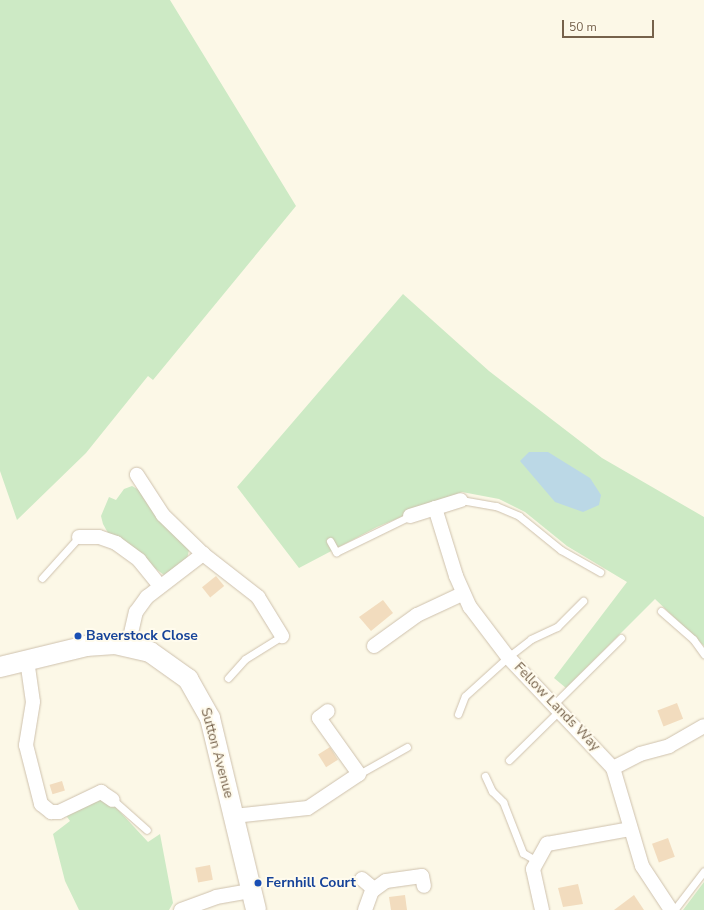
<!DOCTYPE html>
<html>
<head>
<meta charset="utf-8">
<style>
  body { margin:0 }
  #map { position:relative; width:704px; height:910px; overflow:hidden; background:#fcf8e7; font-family:"Nunito Sans",sans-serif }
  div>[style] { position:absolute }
  .green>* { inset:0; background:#cdeac5 }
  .water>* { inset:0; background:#bbd8e6 }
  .building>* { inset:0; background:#f2dcbe; transform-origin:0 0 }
  .roads { filter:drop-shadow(0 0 1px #cec1ad) drop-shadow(0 0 1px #cec1ad) }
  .lane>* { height:7px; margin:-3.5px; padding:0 3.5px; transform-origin:3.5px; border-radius:3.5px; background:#fff }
  .street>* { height:14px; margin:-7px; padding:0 7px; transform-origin:7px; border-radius:7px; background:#fff }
  .secondary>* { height:20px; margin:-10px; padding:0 10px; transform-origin:10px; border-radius:10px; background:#fff }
  .dots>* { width:11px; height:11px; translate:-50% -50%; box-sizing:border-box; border:2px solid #fffbed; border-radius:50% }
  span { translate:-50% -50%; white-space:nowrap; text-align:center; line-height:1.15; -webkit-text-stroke:4px #fffbed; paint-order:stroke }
  .transit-label { font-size:14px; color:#164399; font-weight:700 }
  .left { translate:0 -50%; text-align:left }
  .street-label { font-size:14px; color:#76624b }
  .scale { position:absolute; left:562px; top:20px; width:92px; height:18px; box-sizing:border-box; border:2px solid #76624b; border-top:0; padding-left:5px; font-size:12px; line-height:14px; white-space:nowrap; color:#76624b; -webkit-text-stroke:3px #fffbed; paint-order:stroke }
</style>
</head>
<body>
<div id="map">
  <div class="green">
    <div style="clip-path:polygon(0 0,170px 0,296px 206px,153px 380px,148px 376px,86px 453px,17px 520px,0 471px)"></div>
    <div style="clip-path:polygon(403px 294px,489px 371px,602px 458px,704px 517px,704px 646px,655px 599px,566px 688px,554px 678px,627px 582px,567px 546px,525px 512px,499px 499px,462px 492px,377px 527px,299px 568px,237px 487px)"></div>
    <div style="clip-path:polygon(132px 486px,146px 494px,189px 550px,187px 559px,164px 575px,108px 533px,103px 524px,101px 516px,109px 497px,116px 500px,124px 489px)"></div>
    <div style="clip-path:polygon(97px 797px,110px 801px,148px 842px,160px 834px,173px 903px,169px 910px,79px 910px,65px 881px,53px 834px,70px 821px,65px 814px)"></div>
    <div style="clip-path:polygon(704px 882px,704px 910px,683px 910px)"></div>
  </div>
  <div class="water">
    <div style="clip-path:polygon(529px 452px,548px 452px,590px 478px,601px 495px,599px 505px,583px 512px,555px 502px,520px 461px)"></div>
  </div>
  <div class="building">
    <div style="left:216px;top:576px;width:13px;height:18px;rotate:51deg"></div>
    <div style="clip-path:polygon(383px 600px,393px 613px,371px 631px,359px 617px)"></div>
    <div style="left:677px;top:703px;width:17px;height:21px;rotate:69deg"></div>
    <div style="left:330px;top:747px;width:15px;height:14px;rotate:58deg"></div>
    <div style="left:62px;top:781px;width:10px;height:13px;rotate:73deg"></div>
    <div style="left:668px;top:838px;width:20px;height:17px;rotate:70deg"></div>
    <div style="left:210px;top:865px;width:15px;height:15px;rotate:79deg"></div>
    <div style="clip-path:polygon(578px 884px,583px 904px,563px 907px,558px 888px)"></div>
    <div style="clip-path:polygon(405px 895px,407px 910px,391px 910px,389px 897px)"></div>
    <div style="clip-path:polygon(634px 895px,644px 910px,614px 910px)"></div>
  </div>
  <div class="roads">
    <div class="lane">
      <div style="left:461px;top:500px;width:36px;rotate:10deg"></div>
      <div style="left:496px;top:506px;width:25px;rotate:23deg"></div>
      <div style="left:519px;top:516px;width:54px;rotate:39deg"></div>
      <div style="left:561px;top:550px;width:45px;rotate:29.4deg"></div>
      <div style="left:330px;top:541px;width:13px;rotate:61deg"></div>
      <div style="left:336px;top:552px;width:82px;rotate:-25.9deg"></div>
      <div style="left:42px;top:578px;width:55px;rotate:-47.9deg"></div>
      <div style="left:661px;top:611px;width:43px;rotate:41.2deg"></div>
      <div style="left:693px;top:639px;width:19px;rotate:54deg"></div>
      <div style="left:228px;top:678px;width:25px;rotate:-48deg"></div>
      <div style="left:245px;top:659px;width:44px;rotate:-31.9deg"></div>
      <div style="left:554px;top:704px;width:94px;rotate:-44.6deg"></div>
      <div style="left:458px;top:714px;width:19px;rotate:-69deg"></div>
      <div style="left:465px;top:696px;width:58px;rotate:-42.2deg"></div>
      <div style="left:508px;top:657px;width:29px;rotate:-38deg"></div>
      <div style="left:531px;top:639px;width:29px;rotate:-25deg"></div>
      <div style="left:557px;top:627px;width:37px;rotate:-45deg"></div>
      <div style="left:509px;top:760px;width:71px;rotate:-44.4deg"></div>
      <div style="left:359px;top:774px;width:55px;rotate:-29.4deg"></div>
      <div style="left:485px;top:776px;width:17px;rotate:65deg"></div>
      <div style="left:492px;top:791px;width:16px;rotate:45deg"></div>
      <div style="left:503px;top:802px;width:55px;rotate:68.6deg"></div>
      <div style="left:523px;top:853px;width:14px;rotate:30deg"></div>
      <div style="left:113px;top:800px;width:45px;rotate:41.4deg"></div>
      <div style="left:674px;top:910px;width:49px;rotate:-52.4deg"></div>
    </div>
    <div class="street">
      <div style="left:435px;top:508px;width:71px;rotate:72.8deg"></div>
      <div style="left:456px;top:576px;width:34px;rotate:66deg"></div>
      <div style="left:470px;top:607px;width:63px;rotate:52.8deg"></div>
      <div style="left:508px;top:657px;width:153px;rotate:46.6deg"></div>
      <div style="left:613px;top:768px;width:102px;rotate:73.5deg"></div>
      <div style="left:642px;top:866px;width:53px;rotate:56.6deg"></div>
      <div style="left:410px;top:516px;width:53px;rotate:-17.4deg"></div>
      <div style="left:79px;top:537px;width:20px"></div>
      <div style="left:99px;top:537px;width:18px;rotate:19deg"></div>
      <div style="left:116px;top:543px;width:29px;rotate:36deg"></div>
      <div style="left:139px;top:560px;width:32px;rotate:51deg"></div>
      <div style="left:203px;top:554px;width:70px;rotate:38deg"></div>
      <div style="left:258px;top:597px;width:46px;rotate:58.4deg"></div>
      <div style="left:128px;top:646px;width:35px;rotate:-77deg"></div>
      <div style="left:136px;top:612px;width:19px;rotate:-54deg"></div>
      <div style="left:147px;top:597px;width:71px;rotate:-37.5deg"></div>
      <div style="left:203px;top:554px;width:56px;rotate:-135.7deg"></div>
      <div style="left:163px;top:515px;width:48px;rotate:-123deg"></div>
      <div style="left:374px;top:646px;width:53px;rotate:-35.8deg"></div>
      <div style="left:417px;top:615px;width:50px;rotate:-25deg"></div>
      <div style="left:27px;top:660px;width:42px;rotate:81.9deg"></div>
      <div style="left:33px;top:702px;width:44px;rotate:99.2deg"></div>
      <div style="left:26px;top:745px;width:61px;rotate:75.7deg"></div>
      <div style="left:41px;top:804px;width:13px;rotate:39deg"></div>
      <div style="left:51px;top:812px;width:8px"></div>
      <div style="left:59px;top:812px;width:47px;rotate:-25.5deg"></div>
      <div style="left:101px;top:792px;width:14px;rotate:34deg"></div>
      <div style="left:613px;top:768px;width:30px;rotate:-27deg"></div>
      <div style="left:640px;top:754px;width:30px;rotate:-15deg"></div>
      <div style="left:669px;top:746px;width:40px;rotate:-29.7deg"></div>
      <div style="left:234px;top:816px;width:74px;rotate:-6.2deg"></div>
      <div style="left:308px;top:808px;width:61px;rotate:-33.7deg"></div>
      <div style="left:359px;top:774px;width:69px;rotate:-125.5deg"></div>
      <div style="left:319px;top:718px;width:11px;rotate:-38deg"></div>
      <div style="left:362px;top:879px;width:16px;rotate:40deg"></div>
      <div style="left:181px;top:910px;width:37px;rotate:-20deg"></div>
      <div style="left:216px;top:897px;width:36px;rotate:-10deg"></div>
      <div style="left:365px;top:910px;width:20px;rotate:-70deg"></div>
      <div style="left:372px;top:891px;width:17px;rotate:-36deg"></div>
      <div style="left:386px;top:881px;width:36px;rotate:-8deg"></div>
      <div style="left:422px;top:876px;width:10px;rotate:79deg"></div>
      <div style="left:542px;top:910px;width:42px;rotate:-102.4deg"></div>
      <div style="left:533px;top:869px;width:29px;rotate:-61deg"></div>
      <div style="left:547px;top:844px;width:84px;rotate:-10.2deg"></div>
    </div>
    <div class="secondary">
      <div style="left:0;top:667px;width:89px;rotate:-13.7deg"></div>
      <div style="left:86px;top:646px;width:29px;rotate:-4deg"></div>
      <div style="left:115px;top:644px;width:36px;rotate:13deg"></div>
      <div style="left:150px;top:652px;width:47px;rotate:35.4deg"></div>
      <div style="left:188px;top:679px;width:45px;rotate:60.6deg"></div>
      <div style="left:210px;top:718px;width:197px;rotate:76.5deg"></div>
    </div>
  </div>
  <div class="dots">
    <div style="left:78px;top:636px;background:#1a4fb4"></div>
    <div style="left:258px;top:883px;background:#1a4fb4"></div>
  </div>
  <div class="transit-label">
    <span class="left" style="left:86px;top:636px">Baverstock Close</span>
    <span class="left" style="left:266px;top:883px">Fernhill Court</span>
  </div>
  <div class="street-label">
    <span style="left:557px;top:707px;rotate:46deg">Fellow Lands Way</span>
    <span style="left:217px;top:753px;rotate:75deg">Sutton Avenue</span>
  </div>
  <div class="scale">50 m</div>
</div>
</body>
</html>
